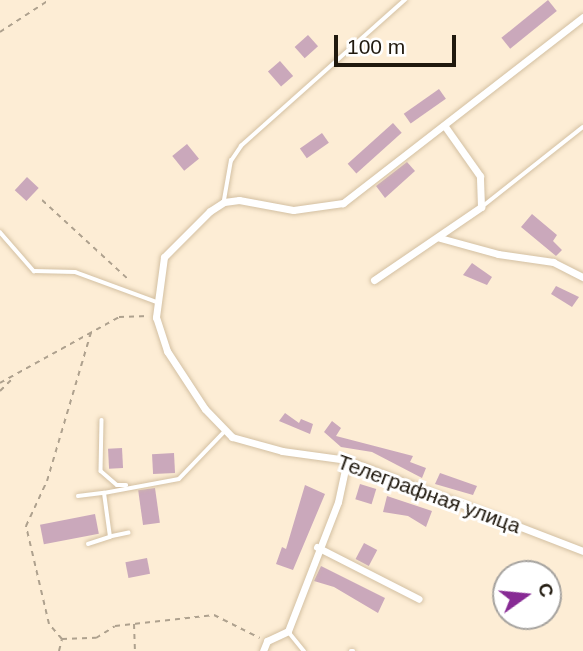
<!DOCTYPE html>
<html>
<head>
<meta charset="utf-8">
<style>
  body { margin:0 }
  #map { position:relative; width:583px; height:651px; overflow:hidden; background:#fdedd5; font-family:Arial,sans-serif }
  div>[style] { position:absolute }
  .building>* { inset:0; background:#caa8bb; transform-origin:0 0 }
  .path>* { height:2px; margin-top:-1px; transform-origin:0; background:repeating-linear-gradient(90deg,#aea18e 0 5px,transparent 0 10px) }
  .roads { filter:drop-shadow(0 0 2px #d3c0a2) drop-shadow(0 0 2px #d3c0a2) }
  .service>* { height:3.5px; margin:-1.75px; padding:0 1.75px; transform-origin:1.75px; border-radius:1.75px; background:#fff }
  .minor>* { height:7px; margin:-3.5px; padding:0 3.5px; transform-origin:3.5px; border-radius:3.5px; background:#fff }
  span { translate:-50% -50%; white-space:nowrap; text-align:center; line-height:1.15; -webkit-text-stroke:6px #fff; paint-order:stroke }
  .street-label { font-size:21px; color:#20190e }
  .north { position:absolute; left:492px; top:560px; width:70px; height:70px; box-sizing:border-box; background:#fff; border:2px solid #a6a39f; border-radius:50%; rotate:75deg; font-size:19px; font-weight:700; line-height:28px; text-align:center; color:#20190e }
  .north::after { content:''; display:block; margin:auto; width:24px; height:32px; background:#872a94; clip-path:polygon(50% 0,100% 100%,50% 72%,0 100%) }
  .scale { position:absolute; left:334px; top:35px; width:122px; height:32px; box-sizing:border-box; border:4px solid #20190e; border-top:0; padding-left:9px; font-size:21px; line-height:24px; white-space:nowrap; color:#20190e; -webkit-text-stroke:5px #fff; paint-order:stroke }
</style>
</head>
<body>
<div id="map">
  <div class="building">
    <div style="left:548px;top:0;width:14px;height:60px;rotate:51deg"></div>
    <div style="left:308px;top:35px;width:15px;height:18px;rotate:48deg"></div>
    <div style="left:280px;top:61px;width:20px;height:16px;rotate:49deg"></div>
    <div style="left:439px;top:89px;width:12px;height:43px;rotate:55deg"></div>
    <div style="left:393px;top:123px;width:13px;height:61px;rotate:48deg"></div>
    <div style="left:322px;top:133px;width:12px;height:27px;rotate:55deg"></div>
    <div style="left:187px;top:144px;width:19px;height:19px;rotate:51deg"></div>
    <div style="clip-path:polygon(407px 162px,415px 171px,385px 198px,376px 186px)"></div>
    <div style="left:27px;top:177px;width:16px;height:18px;rotate:43deg"></div>
    <div style="clip-path:polygon(532px 214px,557px 235px,553px 241px,562px 250px,556px 256px,521px 227px)"></div>
    <div style="clip-path:polygon(472px 263px,492px 277px,487px 285px,463px 275px)"></div>
    <div style="clip-path:polygon(556px 286px,579px 297px,572px 307px,551px 294px)"></div>
    <div style="clip-path:polygon(285px 413px,299px 423px,301px 419px,313px 424px,310px 434px,279px 421px)"></div>
    <div style="clip-path:polygon(332px 421px,341px 428px,336px 436px,413px 456px,410px 462px,426px 468px,422px 478px,372px 452px,341px 447px,324px 432px)"></div>
    <div style="left:122px;top:448px;width:20px;height:14px;rotate:87deg"></div>
    <div style="left:174px;top:453px;width:20px;height:22px;rotate:87deg"></div>
    <div style="clip-path:polygon(440px 473px,477px 486px,473px 495px,435px 484px)"></div>
    <div style="left:360px;top:484px;width:17px;height:16px;rotate:17deg"></div>
    <div style="clip-path:polygon(305px 485px,325px 494px,293px 570px,276px 564px,282px 547px,286px 549px)"></div>
    <div style="left:155px;top:488px;width:35px;height:17px;rotate:82deg"></div>
    <div style="clip-path:polygon(387px 496px,432px 511px,426px 527px,408px 516px,383px 512px)"></div>
    <div style="left:95px;top:514px;width:20px;height:56px;rotate:79deg"></div>
    <div style="left:364px;top:543px;width:15px;height:18px;rotate:28deg"></div>
    <div style="left:147px;top:558px;width:16px;height:22px;rotate:79deg"></div>
    <div style="clip-path:polygon(321px 566px,385px 598px,378px 613px,334px 587px,314px 581px)"></div>
  </div>
  <div class="path">
    <div style="left:0;top:32px;width:59px;rotate:-33.1deg"></div>
    <div style="left:42px;top:200px;width:118px;rotate:42.6deg"></div>
    <div style="left:0;top:383px;width:136px;rotate:-29deg"></div>
    <div style="left:119px;top:317px;width:30px;rotate:-2deg"></div>
    <div style="left:0;top:391px;width:17px;rotate:-45deg"></div>
    <div style="left:134px;top:624px;width:27px;rotate:88deg"></div>
    <div style="left:62px;top:639px;width:20px;rotate:-131deg"></div>
    <div style="left:49px;top:624px;width:101px;rotate:-103.2deg"></div>
    <div style="left:26px;top:526px;width:50px;rotate:-65deg"></div>
    <div style="left:47px;top:481px;width:155px;rotate:-73.5deg"></div>
    <div style="left:59px;top:651px;width:12px;rotate:-76deg"></div>
    <div style="left:62px;top:639px;width:34px;rotate:-2deg"></div>
    <div style="left:96px;top:638px;width:22px;rotate:-32deg"></div>
    <div style="left:115px;top:626px;width:100px;rotate:-6.3deg"></div>
    <div style="left:214px;top:615px;width:51px;rotate:26.6deg"></div>
  </div>
  <div class="roads">
    <div class="service">
      <div style="left:224px;top:200px;width:40px;rotate:-80deg"></div>
      <div style="left:231px;top:161px;width:18px;rotate:-56deg"></div>
      <div style="left:241px;top:146px;width:220px;rotate:-41.7deg"></div>
      <div style="left:483px;top:206px;width:127px;rotate:-38.3deg"></div>
      <div style="left:0;top:232px;width:52px;rotate:48.9deg"></div>
      <div style="left:34px;top:271px;width:41px;rotate:1.4deg"></div>
      <div style="left:75px;top:272px;width:87px;rotate:20.1deg"></div>
      <div style="left:102px;top:420px;width:51px;rotate:91.1deg"></div>
      <div style="left:101px;top:471px;width:21px;rotate:41deg"></div>
      <div style="left:117px;top:485px;width:9px"></div>
      <div style="left:78px;top:496px;width:26px;rotate:-7deg"></div>
      <div style="left:129px;top:533px;width:19px;rotate:168deg"></div>
      <div style="left:110px;top:537px;width:44px;rotate:-97.8deg"></div>
      <div style="left:104px;top:493px;width:76px;rotate:-10.6deg"></div>
      <div style="left:179px;top:479px;width:65px;rotate:-46.2deg"></div>
      <div style="left:88px;top:544px;width:23px;rotate:-18deg"></div>
      <div style="left:288px;top:631px;width:26px;rotate:51deg"></div>
      <div style="left:351px;top:651px;width:2px"></div>
    </div>
    <div class="minor">
      <div style="left:583px;top:17px;width:304px;rotate:142.2deg"></div>
      <div style="left:343px;top:203px;width:50px;rotate:172deg"></div>
      <div style="left:293px;top:210px;width:55px;rotate:-169.5deg"></div>
      <div style="left:239px;top:200px;width:15px;rotate:172deg"></div>
      <div style="left:224px;top:202px;width:17px;rotate:147deg"></div>
      <div style="left:210px;top:211px;width:65px;rotate:135deg"></div>
      <div style="left:164px;top:257px;width:61px;rotate:97.6deg"></div>
      <div style="left:156px;top:317px;width:36px;rotate:72deg"></div>
      <div style="left:167px;top:351px;width:69px;rotate:56.8deg"></div>
      <div style="left:205px;top:409px;width:39px;rotate:46deg"></div>
      <div style="left:232px;top:437px;width:52px;rotate:15.6deg"></div>
      <div style="left:282px;top:451px;width:66px;rotate:7.9deg"></div>
      <div style="left:347px;top:460px;width:253px;rotate:21.1deg"></div>
      <div style="left:440px;top:238px;width:60px;rotate:15.4deg"></div>
      <div style="left:498px;top:254px;width:56px;rotate:8.3deg"></div>
      <div style="left:553px;top:262px;width:34px;rotate:27deg"></div>
      <div style="left:374px;top:280px;width:130px;rotate:-34.3deg"></div>
      <div style="left:481px;top:207px;width:31px;rotate:-92deg"></div>
      <div style="left:480px;top:176px;width:62px;rotate:-125.2deg"></div>
      <div style="left:317px;top:547px;width:114px;rotate:27deg"></div>
      <div style="left:263px;top:651px;width:11px;rotate:-68deg"></div>
      <div style="left:267px;top:641px;width:23px;rotate:-25deg"></div>
      <div style="left:288px;top:631px;width:138px;rotate:-68.8deg"></div>
      <div style="left:338px;top:502px;width:43px;rotate:-77.9deg"></div>
    </div>
  </div>
  <div class="street-label">
    <span style="left:429px;top:494px;rotate:20deg">Телеграфная улица</span>
  </div>
  <div class="north">С</div>
  <div class="scale">100 m</div>
</div>
</body>
</html>
